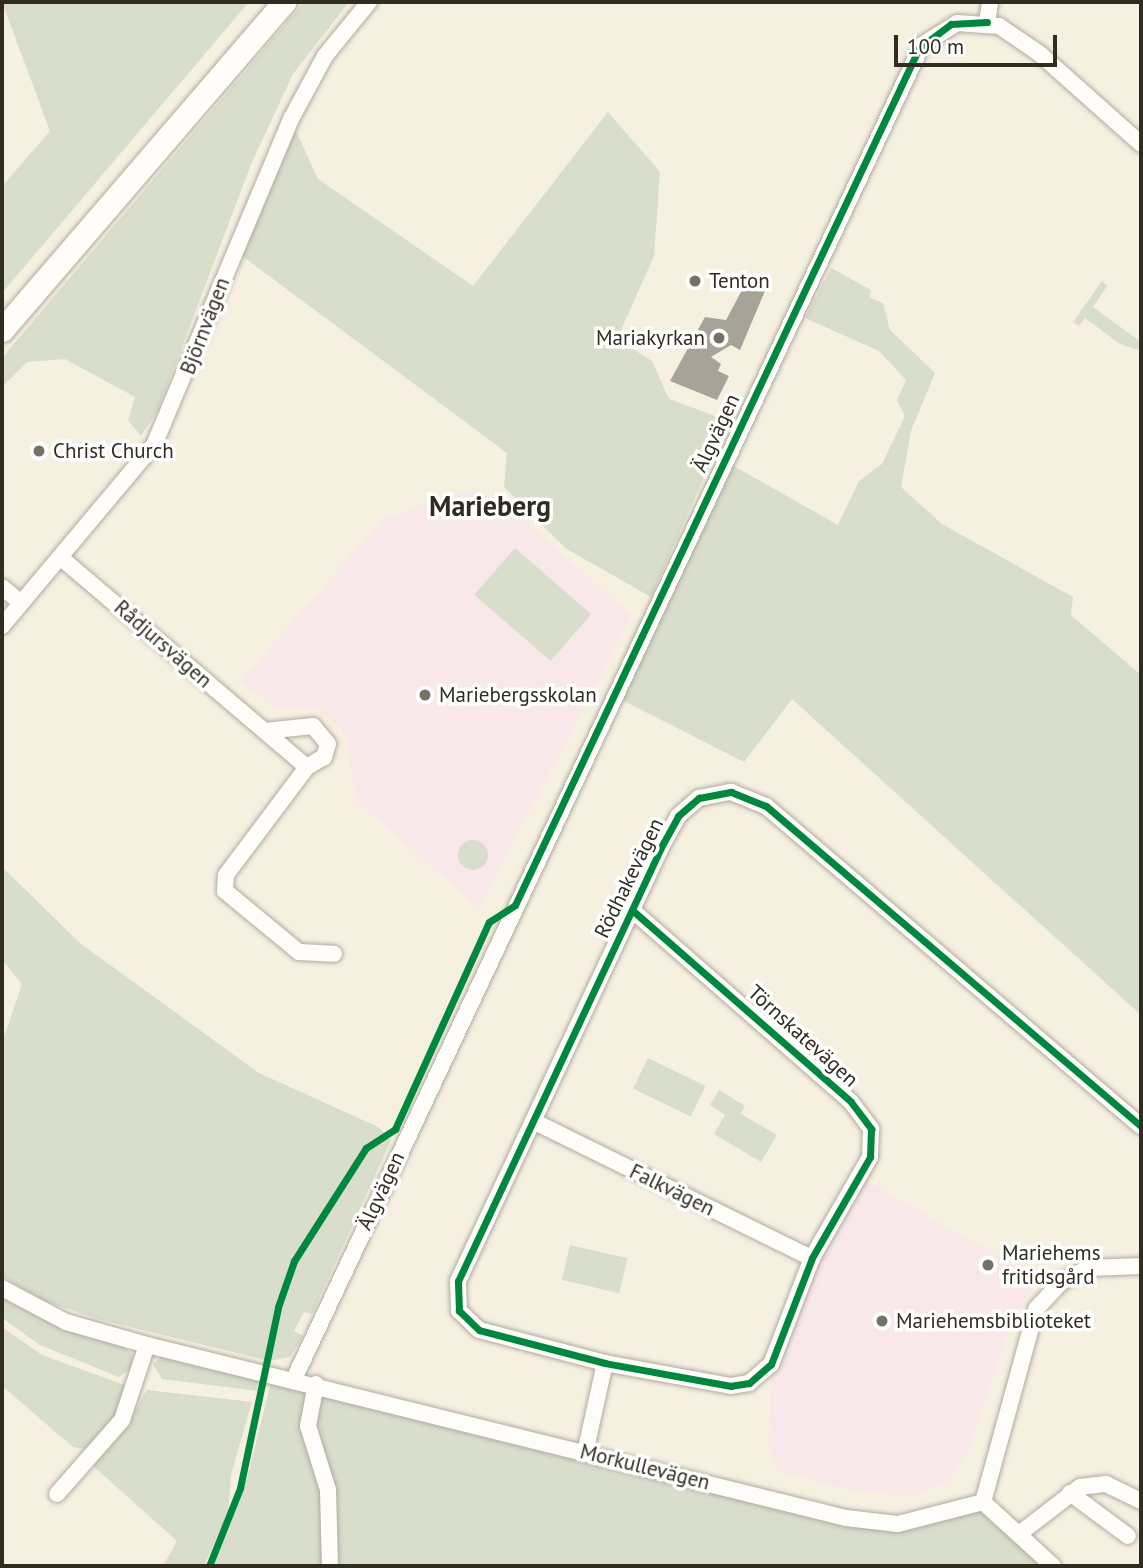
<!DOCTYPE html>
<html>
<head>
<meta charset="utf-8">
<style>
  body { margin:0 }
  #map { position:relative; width:1143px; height:1568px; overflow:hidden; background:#f6f0e1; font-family:"PT Sans",sans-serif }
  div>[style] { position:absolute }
  .education>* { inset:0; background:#f8e8e9 }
  .green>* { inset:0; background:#d8ddcc; transform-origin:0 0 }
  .round { border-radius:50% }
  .building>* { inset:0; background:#a8a398 }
  .roads { filter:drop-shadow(0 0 2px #b0aba0) drop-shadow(0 0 2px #b0aba0) }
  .minor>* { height:16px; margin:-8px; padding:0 8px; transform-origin:8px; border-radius:8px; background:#fefdfa }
  .highway>* { height:23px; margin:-11.5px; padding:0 11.5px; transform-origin:11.5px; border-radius:11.5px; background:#fefdfa }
  .cycleway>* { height:7px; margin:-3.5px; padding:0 3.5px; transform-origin:3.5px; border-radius:3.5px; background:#00873e }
  .dots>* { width:19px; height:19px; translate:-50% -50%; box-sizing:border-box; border:4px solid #fff; border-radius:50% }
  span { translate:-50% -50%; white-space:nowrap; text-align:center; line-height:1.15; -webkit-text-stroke:7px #fff; paint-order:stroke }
  .poi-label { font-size:21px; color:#302c22 }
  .left { translate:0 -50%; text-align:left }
  .right { translate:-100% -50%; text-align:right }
  .street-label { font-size:21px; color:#302c22 }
  .district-label { font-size:28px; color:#302c22; font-weight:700 }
  .frame { position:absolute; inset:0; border:4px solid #302c22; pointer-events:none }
  .scale { position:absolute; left:894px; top:35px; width:163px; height:32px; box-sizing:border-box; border:4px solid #302c22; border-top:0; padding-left:9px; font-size:21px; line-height:24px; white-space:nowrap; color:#302c22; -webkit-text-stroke:5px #fff; paint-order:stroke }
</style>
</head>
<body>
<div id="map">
  <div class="education">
    <div style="clip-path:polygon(464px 489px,504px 500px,632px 617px,479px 908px,355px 800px,346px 732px,315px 708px,276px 709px,241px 681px,382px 520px)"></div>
    <div style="clip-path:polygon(859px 1176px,1038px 1279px,1009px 1329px,968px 1451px,947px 1482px,911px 1497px,846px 1489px,778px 1471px,769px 1452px,771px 1364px)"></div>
  </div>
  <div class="green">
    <div style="clip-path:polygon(2px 2px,249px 2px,2px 293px,2px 186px,50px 131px)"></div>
    <div style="clip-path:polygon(304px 2px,349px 2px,293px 74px,252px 162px,158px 410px,141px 436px,128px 420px,135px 397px,65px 359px,27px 362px,2px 387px,2px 358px)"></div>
    <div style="clip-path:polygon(608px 112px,660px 172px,654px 256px,617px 339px,652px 361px,669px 399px,729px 421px,651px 597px,565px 548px,504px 487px,507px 453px,241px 255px,295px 129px,318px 179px,473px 286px)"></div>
    <div style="clip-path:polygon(831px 268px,871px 290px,870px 298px,883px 303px,890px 330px,935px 373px,911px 431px,901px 487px,942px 524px,1073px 597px,1071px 615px,1141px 675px,1141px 1015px,792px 699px,744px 762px,618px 698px,730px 464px,838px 525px,859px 481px,882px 464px,905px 416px,897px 400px,906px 380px,879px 351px,805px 318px)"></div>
    <div style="clip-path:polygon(1102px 281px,1107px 286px,1093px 307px,1141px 342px,1141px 351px,1120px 344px,1085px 318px,1079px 326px,1073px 322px)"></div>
    <div style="left:515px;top:548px;width:101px;height:62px;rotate:41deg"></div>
    <div class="round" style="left:458px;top:840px;width:30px;height:30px"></div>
    <div style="clip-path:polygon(2px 867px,81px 944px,259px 1073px,378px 1127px,391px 1140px,312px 1314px,304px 1312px,294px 1331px,303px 1336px,290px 1357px,269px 1361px,98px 1319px,42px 1300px,2px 1276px,2px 1043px,22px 984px,2px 960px)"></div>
    <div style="left:648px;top:1058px;width:64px;height:34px;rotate:26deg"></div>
    <div style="clip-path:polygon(719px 1090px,745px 1106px,741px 1114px,777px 1135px,761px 1162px,714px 1134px,725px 1115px,710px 1105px)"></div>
    <div style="left:570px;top:1245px;width:59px;height:36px;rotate:13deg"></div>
    <div style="clip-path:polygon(2px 1298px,42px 1319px,123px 1347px,132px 1354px,132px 1368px,119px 1377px,40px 1345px,2px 1318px)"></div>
    <div style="clip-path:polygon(2px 1327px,42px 1355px,127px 1386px,117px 1416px,85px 1449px,73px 1447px,2px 1386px)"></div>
    <div style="clip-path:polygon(164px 1354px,260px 1376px,257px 1391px,162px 1379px,153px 1364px)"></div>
    <div style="clip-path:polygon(273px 1374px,868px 1522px,983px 1502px,1053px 1566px,210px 1566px,247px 1479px)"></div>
    <div style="clip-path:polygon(147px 1390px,252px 1402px,231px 1475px,228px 1513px,204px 1566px,163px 1566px,177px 1541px,91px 1464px,128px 1422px)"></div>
  </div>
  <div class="building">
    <div style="clip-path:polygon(754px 286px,765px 291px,740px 350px,731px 345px,711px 357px,721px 364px,718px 371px,729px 376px,717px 400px,670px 381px,705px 317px,726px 320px,742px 290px)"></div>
  </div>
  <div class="roads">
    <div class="minor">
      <div style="left:987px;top:22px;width:20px;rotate:-81deg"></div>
      <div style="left:60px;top:557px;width:324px;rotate:40.4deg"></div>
      <div style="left:2px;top:587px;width:25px;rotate:40deg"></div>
      <div style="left:2px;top:626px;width:236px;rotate:-50deg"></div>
      <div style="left:154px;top:445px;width:354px;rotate:-67.2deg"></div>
      <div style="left:291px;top:119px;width:72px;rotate:-61.6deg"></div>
      <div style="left:325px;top:56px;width:70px;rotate:-50.8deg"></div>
      <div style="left:265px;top:731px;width:48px;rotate:-5.9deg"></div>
      <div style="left:313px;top:726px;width:23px;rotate:50deg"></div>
      <div style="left:328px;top:744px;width:14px;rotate:107deg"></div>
      <div style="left:324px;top:757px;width:20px;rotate:150deg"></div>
      <div style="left:307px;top:767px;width:135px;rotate:126.9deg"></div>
      <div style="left:226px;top:875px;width:16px;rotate:94deg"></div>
      <div style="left:225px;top:891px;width:96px;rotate:39.5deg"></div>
      <div style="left:299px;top:952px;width:35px;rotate:3deg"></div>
      <div style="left:632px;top:910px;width:291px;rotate:41.2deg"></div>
      <div style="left:851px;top:1102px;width:34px;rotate:53deg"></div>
      <div style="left:871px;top:1129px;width:28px;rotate:92deg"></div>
      <div style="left:870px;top:1157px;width:116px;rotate:119.9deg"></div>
      <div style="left:812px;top:1258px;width:114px;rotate:111.1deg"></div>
      <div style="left:771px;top:1364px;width:29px;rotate:139deg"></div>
      <div style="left:749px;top:1383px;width:18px;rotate:171deg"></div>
      <div style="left:731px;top:1386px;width:128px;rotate:-169.7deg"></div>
      <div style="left:605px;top:1363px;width:130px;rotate:-165.3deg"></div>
      <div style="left:479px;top:1330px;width:28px;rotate:-136deg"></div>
      <div style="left:459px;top:1311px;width:30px;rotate:-92deg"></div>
      <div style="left:458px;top:1281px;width:477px;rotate:-64.9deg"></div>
      <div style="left:660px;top:849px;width:38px;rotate:-61deg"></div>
      <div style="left:678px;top:816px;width:28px;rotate:-41deg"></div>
      <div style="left:699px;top:798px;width:33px;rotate:-11deg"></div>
      <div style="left:731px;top:792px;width:38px;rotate:22deg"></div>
      <div style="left:766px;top:806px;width:493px;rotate:40.5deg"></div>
      <div style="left:533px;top:1121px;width:311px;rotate:26.2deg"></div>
      <div style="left:2px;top:1288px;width:72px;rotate:28deg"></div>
      <div style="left:66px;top:1322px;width:84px;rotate:15.9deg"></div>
      <div style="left:147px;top:1345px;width:720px;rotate:13.9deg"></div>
      <div style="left:846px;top:1518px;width:52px;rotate:6.6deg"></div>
      <div style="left:898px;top:1524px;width:88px;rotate:-14.5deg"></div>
      <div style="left:294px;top:1379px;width:1474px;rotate:-64.79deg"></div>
      <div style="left:922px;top:45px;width:41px;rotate:-32.2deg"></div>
      <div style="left:957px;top:23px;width:42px;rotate:4.1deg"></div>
      <div style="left:999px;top:26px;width:50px;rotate:34.3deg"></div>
      <div style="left:1040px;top:54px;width:135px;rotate:41.7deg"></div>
      <div style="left:316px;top:1384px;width:43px;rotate:100.8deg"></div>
      <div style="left:308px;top:1426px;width:67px;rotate:72.6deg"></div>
      <div style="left:328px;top:1490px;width:76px;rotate:88.5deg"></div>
      <div style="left:585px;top:1453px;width:92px;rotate:-77.5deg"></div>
      <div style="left:1070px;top:1493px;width:72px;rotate:36.6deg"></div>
      <div style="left:57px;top:1494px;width:98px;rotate:-48.7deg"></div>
      <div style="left:122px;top:1420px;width:79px;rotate:-71.6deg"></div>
      <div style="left:983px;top:1502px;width:200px;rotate:-74.6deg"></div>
      <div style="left:1036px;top:1309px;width:37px;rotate:-47deg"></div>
      <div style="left:1061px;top:1282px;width:30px;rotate:-27deg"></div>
      <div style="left:1088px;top:1268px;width:53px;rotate:-2.2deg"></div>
      <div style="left:983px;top:1502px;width:95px;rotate:42.4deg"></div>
      <div style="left:1019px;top:1534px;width:77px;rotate:-37.6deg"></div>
      <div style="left:1080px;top:1487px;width:26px;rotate:-7deg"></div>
      <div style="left:1106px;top:1484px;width:39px;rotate:26deg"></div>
    </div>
    <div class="highway">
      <div style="left:2px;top:330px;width:433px;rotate:-49.3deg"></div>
    </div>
  </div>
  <div class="cycleway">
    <div style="left:632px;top:910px;width:291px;rotate:41.2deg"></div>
    <div style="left:851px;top:1102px;width:34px;rotate:53deg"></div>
    <div style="left:871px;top:1129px;width:28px;rotate:92deg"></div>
    <div style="left:870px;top:1157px;width:116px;rotate:119.9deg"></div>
    <div style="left:812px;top:1258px;width:114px;rotate:111.1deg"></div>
    <div style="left:771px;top:1364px;width:29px;rotate:139deg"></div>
    <div style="left:749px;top:1383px;width:18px;rotate:171deg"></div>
    <div style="left:731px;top:1386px;width:128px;rotate:-169.7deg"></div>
    <div style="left:605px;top:1363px;width:130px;rotate:-165.3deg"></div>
    <div style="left:479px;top:1330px;width:28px;rotate:-136deg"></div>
    <div style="left:459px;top:1311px;width:30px;rotate:-92deg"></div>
    <div style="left:458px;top:1281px;width:477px;rotate:-64.9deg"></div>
    <div style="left:660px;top:849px;width:38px;rotate:-61deg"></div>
    <div style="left:678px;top:816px;width:28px;rotate:-41deg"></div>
    <div style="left:699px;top:798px;width:33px;rotate:-11deg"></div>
    <div style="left:731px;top:792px;width:38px;rotate:22deg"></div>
    <div style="left:766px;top:806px;width:493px;rotate:40.5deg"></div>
    <div style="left:209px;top:1566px;width:84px;rotate:-68.3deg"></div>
    <div style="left:240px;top:1488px;width:185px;rotate:-78.1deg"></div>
    <div style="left:278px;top:1307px;width:49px;rotate:-70.8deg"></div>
    <div style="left:294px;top:1261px;width:134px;rotate:-57.5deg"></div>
    <div style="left:366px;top:1148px;width:35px;rotate:-33deg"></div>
    <div style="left:395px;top:1129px;width:227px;rotate:-65.6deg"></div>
    <div style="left:489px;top:922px;width:31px;rotate:-33deg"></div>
    <div style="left:515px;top:905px;width:947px;rotate:-64.76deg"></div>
    <div style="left:919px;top:48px;width:40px;rotate:-37deg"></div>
    <div style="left:951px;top:24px;width:36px;rotate:-3deg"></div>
  </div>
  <div class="dots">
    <div style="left:695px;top:281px;background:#757165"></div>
    <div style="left:719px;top:338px;background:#757165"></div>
    <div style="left:39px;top:451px;background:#757165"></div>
    <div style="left:425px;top:695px;background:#757165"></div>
    <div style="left:988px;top:1265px;background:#757165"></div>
    <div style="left:882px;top:1321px;background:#757165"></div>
  </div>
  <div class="poi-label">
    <span class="left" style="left:709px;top:281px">Tenton</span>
    <span class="right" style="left:705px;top:338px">Mariakyrkan</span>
    <span class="left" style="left:53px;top:451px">Christ Church</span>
    <span class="left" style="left:439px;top:695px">Mariebergsskolan</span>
    <span class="left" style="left:1002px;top:1265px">Mariehems<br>fritidsgård</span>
    <span class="left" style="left:896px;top:1321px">Mariehemsbiblioteket</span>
  </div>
  <div class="street-label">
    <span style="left:205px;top:326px;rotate:-69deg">Björnvägen</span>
    <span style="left:716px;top:433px;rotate:-65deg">Älgvägen</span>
    <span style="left:163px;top:644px;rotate:41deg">Rådjursvägen</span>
    <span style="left:629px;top:878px;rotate:-64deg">Rödhakevägen</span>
    <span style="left:803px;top:1036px;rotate:42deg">Törnskatevägen</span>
    <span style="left:672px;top:1190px;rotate:26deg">Falkvägen</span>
    <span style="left:381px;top:1191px;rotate:-65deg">Älgvägen</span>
    <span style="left:645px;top:1467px;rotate:14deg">Morkullevägen</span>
  </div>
  <div class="district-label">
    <span style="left:490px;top:506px">Marieberg</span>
  </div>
  <div class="frame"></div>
  <div class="scale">100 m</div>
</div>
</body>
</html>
